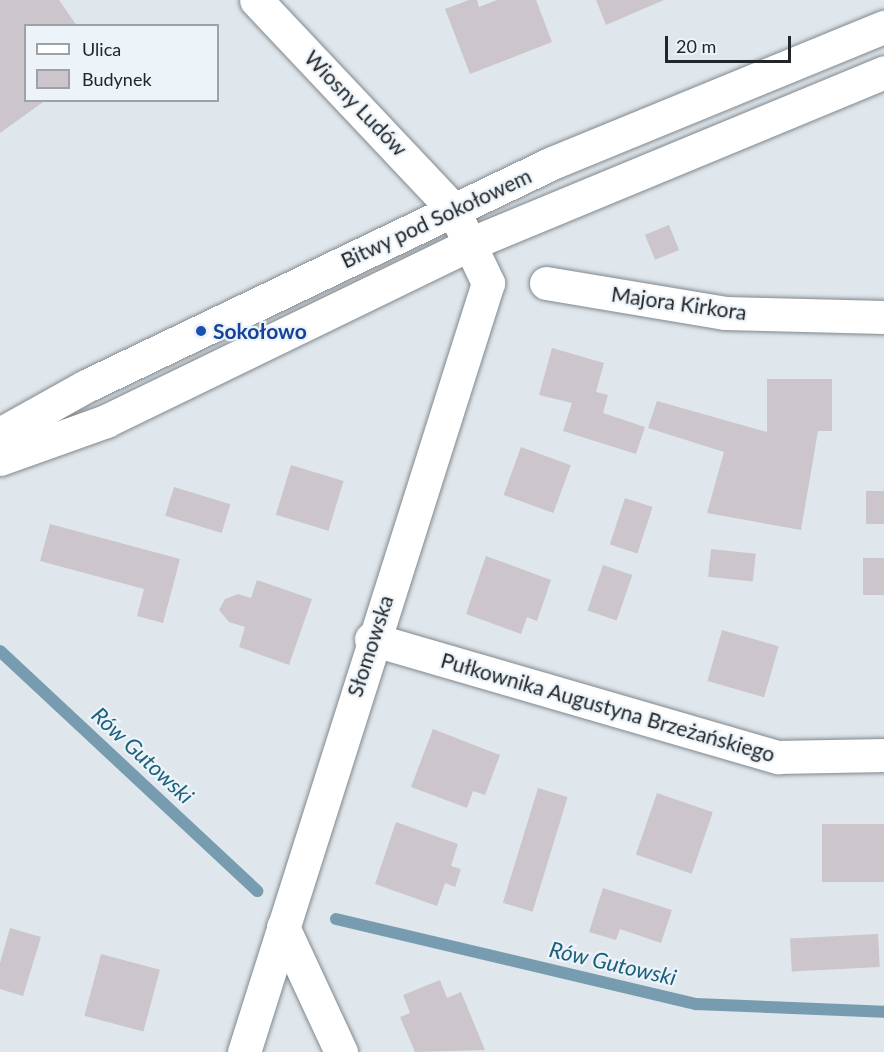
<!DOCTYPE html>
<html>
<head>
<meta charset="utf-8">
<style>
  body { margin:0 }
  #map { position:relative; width:884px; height:1052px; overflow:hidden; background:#dfe7ed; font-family:Lato,sans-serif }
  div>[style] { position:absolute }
  .stream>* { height:12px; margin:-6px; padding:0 6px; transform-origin:6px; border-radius:6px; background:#789caf }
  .building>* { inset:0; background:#ccc5cb; transform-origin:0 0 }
  .roads { filter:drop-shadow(0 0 2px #81888d) drop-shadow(0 0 2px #81888d) }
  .minor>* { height:33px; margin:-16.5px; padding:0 16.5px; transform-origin:16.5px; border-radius:16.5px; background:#fff }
  .dots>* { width:16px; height:16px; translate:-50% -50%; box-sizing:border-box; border:3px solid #ecf4fa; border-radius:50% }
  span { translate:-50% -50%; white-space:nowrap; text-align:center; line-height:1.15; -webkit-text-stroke:4.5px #ecf4fa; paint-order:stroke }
  .street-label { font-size:21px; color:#232628 }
  .transit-label { font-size:21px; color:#164399; font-weight:700 }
  .left { translate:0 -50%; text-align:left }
  .water-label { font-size:22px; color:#1d607b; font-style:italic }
  .legend { position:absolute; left:24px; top:24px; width:195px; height:78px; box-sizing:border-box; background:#ecf4fa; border:2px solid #9ca2a6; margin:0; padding:8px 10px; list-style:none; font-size:18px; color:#232628 }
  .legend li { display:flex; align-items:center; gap:12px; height:30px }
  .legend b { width:30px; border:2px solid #9ca2a6 }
  .scale { position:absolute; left:665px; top:36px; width:126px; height:27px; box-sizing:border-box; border:3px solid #232628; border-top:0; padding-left:8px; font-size:18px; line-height:21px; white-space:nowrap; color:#232628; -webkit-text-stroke:4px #ecf4fa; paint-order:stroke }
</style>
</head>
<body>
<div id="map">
  <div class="stream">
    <div style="left:0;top:651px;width:352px;rotate:43deg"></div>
    <div style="left:336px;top:919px;width:370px;rotate:13.3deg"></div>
    <div style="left:696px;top:1004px;width:188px;rotate:2.4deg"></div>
  </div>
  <div class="building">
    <div style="clip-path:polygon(0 0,59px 0,77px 26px,26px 26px,26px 100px,46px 100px,0 133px)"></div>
    <div style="clip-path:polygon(469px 0,477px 0,479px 7px,497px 0,536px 0,552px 42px,470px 74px,445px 9px)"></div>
    <div style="clip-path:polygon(596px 0,664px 0,606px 25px)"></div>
    <div style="left:669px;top:225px;width:27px;height:26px;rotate:68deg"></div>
    <div style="clip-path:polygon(552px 348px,604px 363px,596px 392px,608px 395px,603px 413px,645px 427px,636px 454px,563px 431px,572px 403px,539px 395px)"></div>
    <div style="clip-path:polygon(767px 379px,832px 379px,832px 431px,818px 431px,801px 530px,707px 513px,724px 452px,648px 428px,657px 401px,767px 432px)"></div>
    <div style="left:521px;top:447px;width:53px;height:51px;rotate:20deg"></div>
    <div style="left:291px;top:465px;width:55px;height:52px;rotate:17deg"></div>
    <div style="left:174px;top:487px;width:59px;height:30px;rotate:17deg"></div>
    <div style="left:884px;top:491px;width:33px;height:18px;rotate:90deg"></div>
    <div style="left:625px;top:498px;width:29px;height:49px;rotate:18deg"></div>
    <div style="clip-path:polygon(50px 524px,180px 559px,163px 623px,137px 616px,144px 589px,40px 561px)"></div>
    <div style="left:711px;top:549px;width:45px;height:28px;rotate:6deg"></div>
    <div style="clip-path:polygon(486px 556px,551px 580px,537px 621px,527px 617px,521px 634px,466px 614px)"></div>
    <div style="left:863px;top:558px;width:21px;height:37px"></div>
    <div style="left:603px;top:565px;width:31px;height:48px;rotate:19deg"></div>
    <div style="clip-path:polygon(257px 580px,312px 599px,289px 665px,239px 647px,245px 627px,229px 622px,219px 610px,225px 599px,238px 594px,251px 598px)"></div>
    <div style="left:722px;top:630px;width:59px;height:53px;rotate:16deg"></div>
    <div style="clip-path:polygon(433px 729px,500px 755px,485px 795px,473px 791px,467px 808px,411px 787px)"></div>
    <div style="left:538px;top:788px;width:31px;height:120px;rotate:17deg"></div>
    <div style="left:657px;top:793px;width:59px;height:65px;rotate:19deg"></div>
    <div style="clip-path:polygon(396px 822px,458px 844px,451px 866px,461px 869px,455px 887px,445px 883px,437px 906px,375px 884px)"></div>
    <div style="left:884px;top:824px;width:58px;height:62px;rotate:90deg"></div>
    <div style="clip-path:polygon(603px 888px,672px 910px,661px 943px,620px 929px,616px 940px,589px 932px)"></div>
    <div style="clip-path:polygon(10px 928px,41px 937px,23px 996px,0 989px,0 963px)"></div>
    <div style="left:878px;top:934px;width:33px;height:88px;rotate:87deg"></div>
    <div style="left:101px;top:954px;width:61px;height:64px;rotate:15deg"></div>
    <div style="clip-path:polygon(440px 980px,447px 998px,461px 992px,485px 1050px,415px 1052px,400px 1017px,410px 1013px,403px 995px)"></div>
  </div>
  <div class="roads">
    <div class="minor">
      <div style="left:546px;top:283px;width:181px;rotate:9.5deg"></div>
      <div style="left:725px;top:313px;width:159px;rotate:1.4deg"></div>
      <div style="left:0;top:434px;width:98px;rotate:-29.2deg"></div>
      <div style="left:86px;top:386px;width:517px;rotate:-25.57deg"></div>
      <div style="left:552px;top:163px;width:359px;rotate:-22.3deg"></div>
      <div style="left:0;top:459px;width:113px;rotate:-19.7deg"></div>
      <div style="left:106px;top:421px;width:407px;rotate:-25.9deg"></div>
      <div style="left:472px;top:243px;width:446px;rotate:-22.5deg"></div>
      <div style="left:371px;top:639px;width:424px;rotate:16.2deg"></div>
      <div style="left:778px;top:757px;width:106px;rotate:-1.1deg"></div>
      <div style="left:283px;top:927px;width:138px;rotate:65.1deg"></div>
      <div style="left:244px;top:1052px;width:807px;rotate:-72.4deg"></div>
      <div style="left:488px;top:283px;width:82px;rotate:-115.3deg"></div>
      <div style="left:453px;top:209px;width:287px;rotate:-133.3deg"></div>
    </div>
  </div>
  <div class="dots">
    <div style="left:201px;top:331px;background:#1a4fb4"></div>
  </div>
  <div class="street-label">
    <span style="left:356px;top:103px;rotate:46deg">Wiosny Ludów</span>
    <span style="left:436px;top:218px;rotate:-25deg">Bitwy pod Sokołowem</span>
    <span style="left:679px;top:303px;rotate:8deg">Majora Kirkora</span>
    <span style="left:370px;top:646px;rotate:-72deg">Słomowska</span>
    <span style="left:608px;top:707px;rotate:16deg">Pułkownika Augustyna Brzeżańskiego</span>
  </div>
  <div class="transit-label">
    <span class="left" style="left:213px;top:331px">Sokołowo</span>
  </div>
  <div class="water-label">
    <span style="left:143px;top:755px;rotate:43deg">Rów Gutowski</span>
    <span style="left:613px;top:963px;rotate:13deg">Rów Gutowski</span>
  </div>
  <ul class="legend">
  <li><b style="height:8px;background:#fff"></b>Ulica</li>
  <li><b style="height:16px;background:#ccc5cb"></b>Budynek</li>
  </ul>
  <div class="scale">20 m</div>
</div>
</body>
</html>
